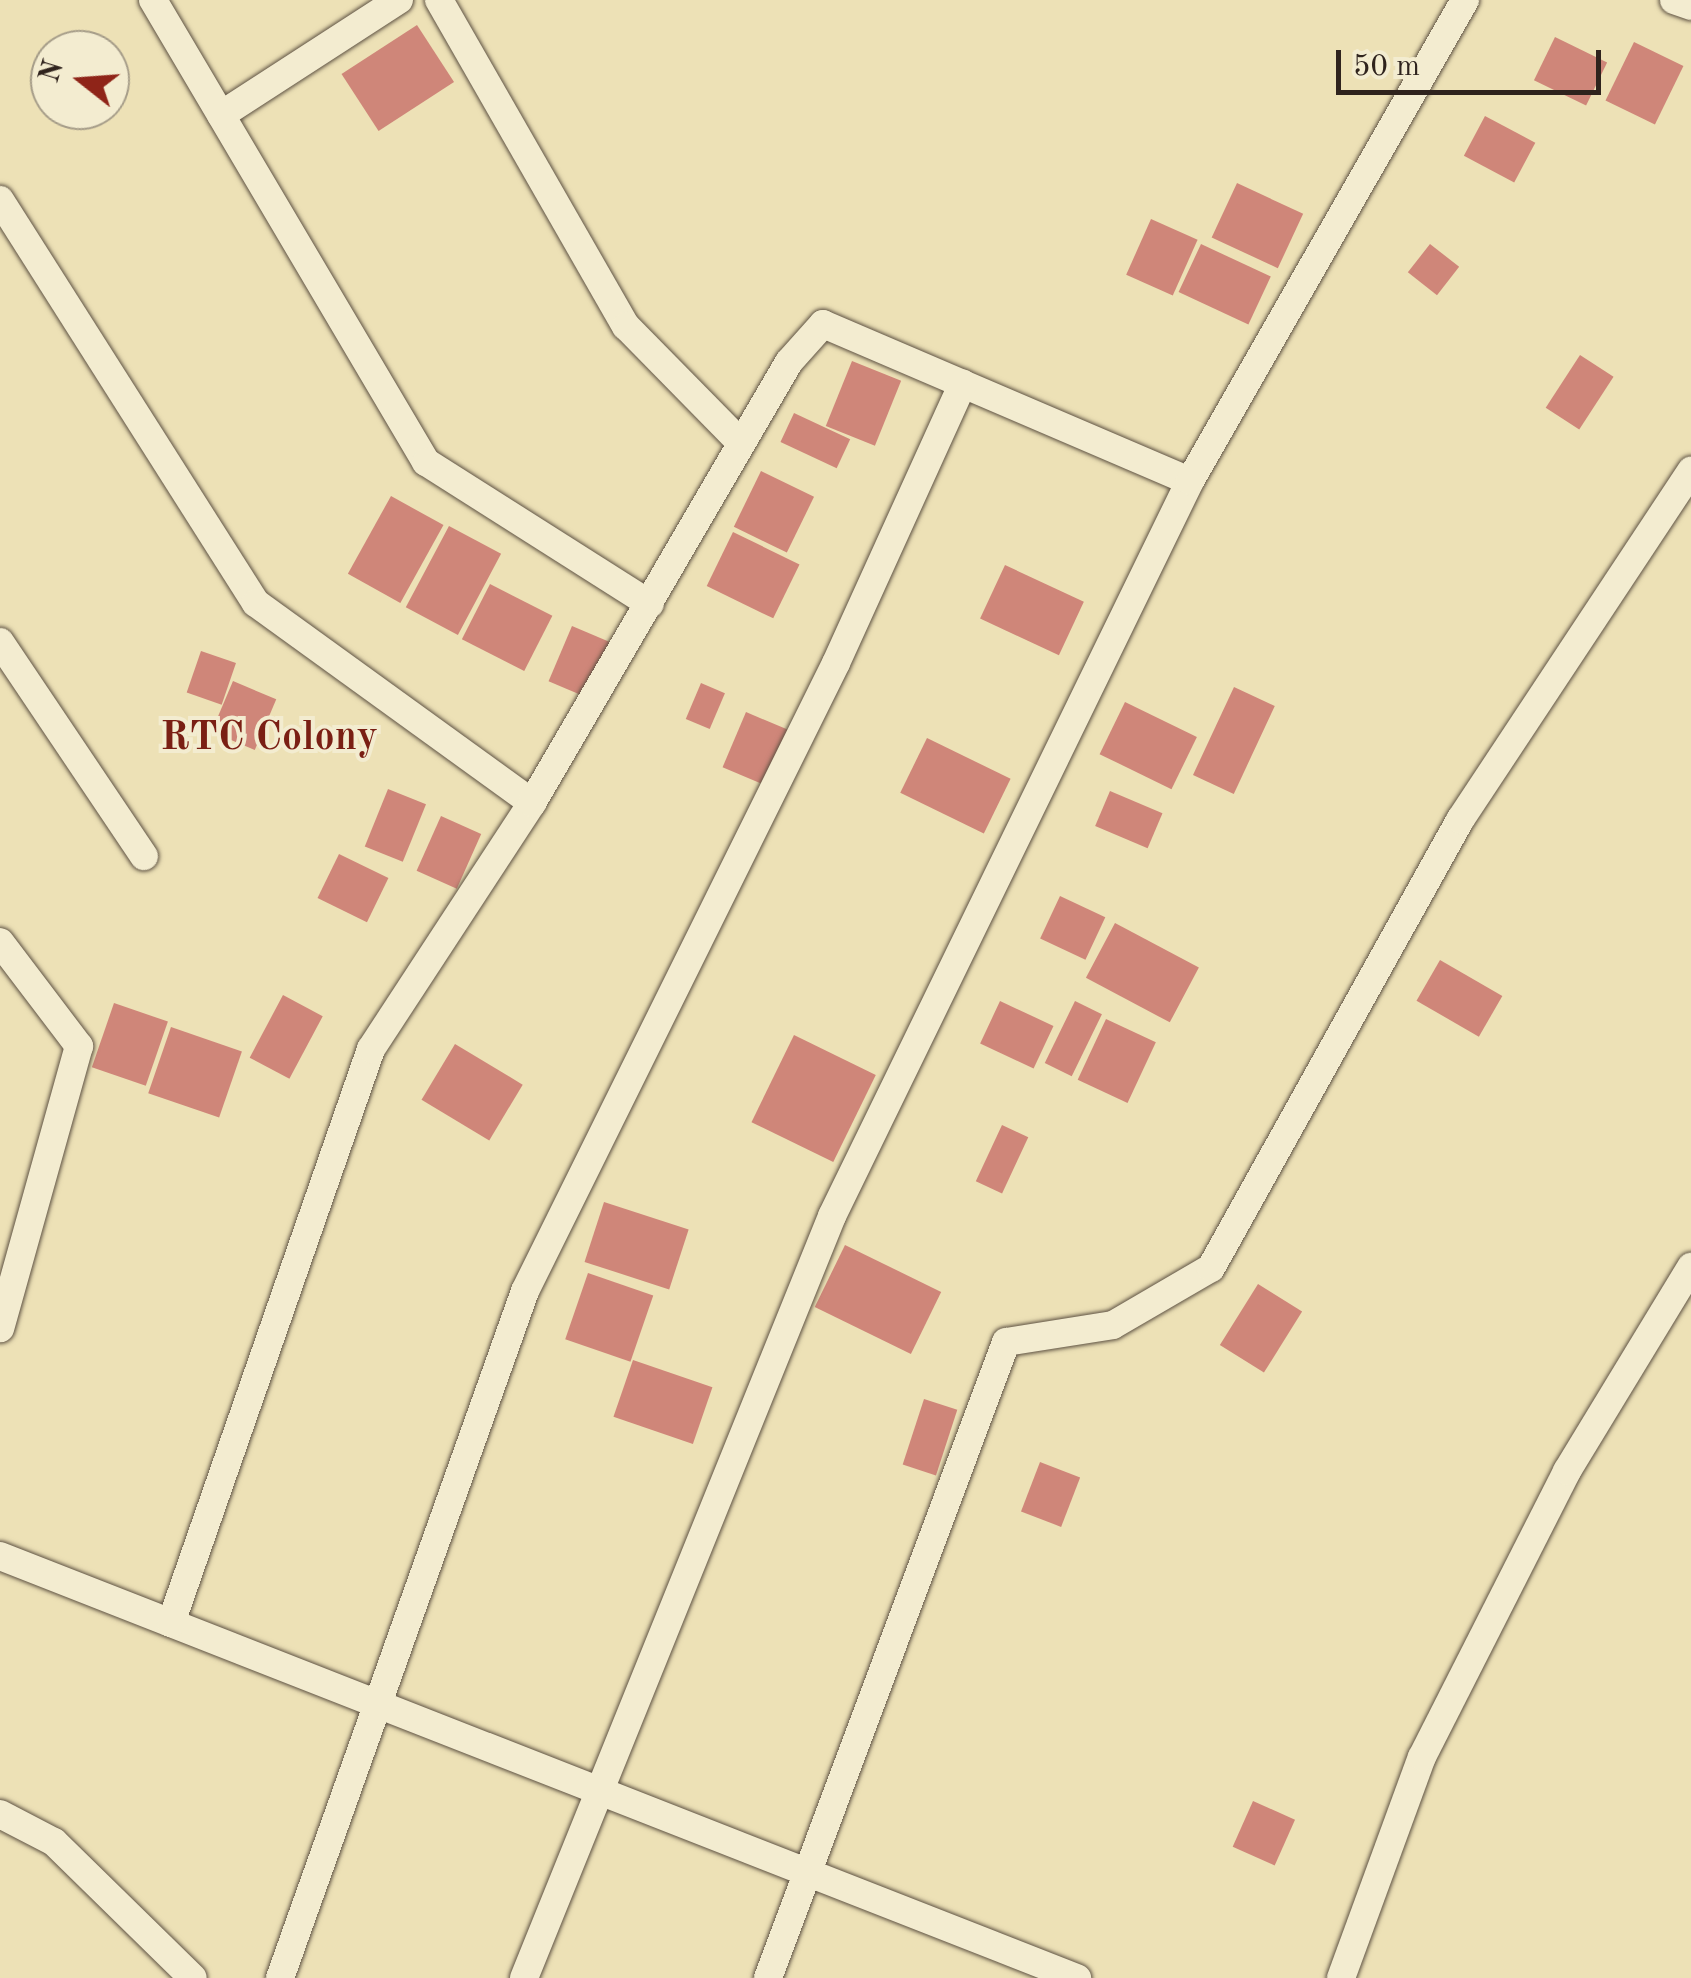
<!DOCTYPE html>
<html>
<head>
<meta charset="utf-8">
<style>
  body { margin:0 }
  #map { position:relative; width:1691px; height:1978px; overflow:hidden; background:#ede1b6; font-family:"Old Standard TT",serif }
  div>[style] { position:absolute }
  .building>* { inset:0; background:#cf8679; transform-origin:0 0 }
  .roads { filter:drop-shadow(0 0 2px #5e5243) drop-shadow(0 0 2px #5e5243) }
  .minor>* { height:28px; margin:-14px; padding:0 14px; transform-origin:14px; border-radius:14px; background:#f3ecd0 }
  span { translate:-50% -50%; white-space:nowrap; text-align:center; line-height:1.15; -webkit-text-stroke:8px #f3ecd0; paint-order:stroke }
  .quarter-label { font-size:40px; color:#7a1f14; font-weight:700 }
  .north { position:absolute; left:30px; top:30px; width:100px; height:100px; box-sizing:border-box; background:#f3ecd0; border:2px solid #a59c88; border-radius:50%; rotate:287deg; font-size:28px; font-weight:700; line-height:40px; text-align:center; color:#2f231d }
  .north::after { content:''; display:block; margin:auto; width:35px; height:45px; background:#8f2418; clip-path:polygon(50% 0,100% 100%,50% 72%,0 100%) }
  .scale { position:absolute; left:1336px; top:50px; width:265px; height:45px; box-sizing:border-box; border:5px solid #2f231d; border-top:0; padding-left:12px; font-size:30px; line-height:35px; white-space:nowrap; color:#2f231d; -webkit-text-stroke:8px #f3ecd0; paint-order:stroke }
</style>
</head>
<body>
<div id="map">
  <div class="building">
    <div style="left:417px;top:25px;width:68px;height:90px;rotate:57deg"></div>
    <div style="left:1555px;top:37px;width:58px;height:48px;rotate:26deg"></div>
    <div style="left:1634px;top:42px;width:55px;height:65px;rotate:26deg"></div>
    <div style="left:1485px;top:116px;width:57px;height:45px;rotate:28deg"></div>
    <div style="left:1237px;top:183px;width:73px;height:60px;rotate:25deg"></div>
    <div style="left:1151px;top:219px;width:51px;height:61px;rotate:24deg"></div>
    <div style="left:1201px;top:244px;width:77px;height:53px;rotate:25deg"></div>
    <div style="left:1430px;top:244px;width:37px;height:36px;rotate:38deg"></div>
    <div style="left:1580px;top:355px;width:40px;height:63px;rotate:33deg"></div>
    <div style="left:852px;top:361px;width:53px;height:70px;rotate:22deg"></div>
    <div style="left:794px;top:413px;width:62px;height:32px;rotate:25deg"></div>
    <div style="left:761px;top:471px;width:59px;height:62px;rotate:26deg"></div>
    <div style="left:391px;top:496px;width:60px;height:89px;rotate:29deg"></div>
    <div style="left:449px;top:526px;width:59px;height:92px;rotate:28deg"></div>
    <div style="left:733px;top:532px;width:74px;height:60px;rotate:26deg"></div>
    <div style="left:1005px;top:565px;width:87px;height:59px;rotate:25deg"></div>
    <div style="left:490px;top:584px;width:70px;height:62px;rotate:27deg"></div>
    <div style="left:572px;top:626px;width:50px;height:60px;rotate:23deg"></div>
    <div style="left:201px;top:651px;width:37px;height:44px;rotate:19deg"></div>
    <div style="left:233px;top:681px;width:47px;height:55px;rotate:23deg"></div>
    <div style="left:701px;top:683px;width:26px;height:39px;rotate:23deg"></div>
    <div style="left:1234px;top:687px;width:45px;height:97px;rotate:25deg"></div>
    <div style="left:1125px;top:702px;width:80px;height:58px;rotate:26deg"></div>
    <div style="left:746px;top:712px;width:47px;height:60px;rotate:23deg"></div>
    <div style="left:927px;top:738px;width:93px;height:61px;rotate:26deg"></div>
    <div style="left:388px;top:789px;width:41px;height:62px;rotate:22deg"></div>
    <div style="left:1110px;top:791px;width:57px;height:38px;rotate:23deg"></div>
    <div style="left:441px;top:816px;width:44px;height:60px;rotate:24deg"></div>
    <div style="left:339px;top:854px;width:55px;height:49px;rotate:26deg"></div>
    <div style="left:1060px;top:896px;width:50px;height:47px;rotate:25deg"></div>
    <div style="left:1115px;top:923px;width:95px;height:62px;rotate:28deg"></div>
    <div style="left:1440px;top:960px;width:72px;height:47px;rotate:30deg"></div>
    <div style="left:283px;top:995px;width:45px;height:71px;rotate:28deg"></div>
    <div style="left:1000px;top:1001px;width:59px;height:47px;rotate:25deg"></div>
    <div style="left:1075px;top:1001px;width:30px;height:69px;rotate:26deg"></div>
    <div style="left:114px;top:1003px;width:57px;height:68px;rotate:19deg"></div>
    <div style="left:1106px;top:1019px;width:55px;height:67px;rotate:25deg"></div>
    <div style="left:171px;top:1027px;width:75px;height:70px;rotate:19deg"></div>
    <div style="left:794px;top:1035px;width:91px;height:97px;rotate:26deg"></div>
    <div style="left:455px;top:1044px;width:79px;height:65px;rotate:31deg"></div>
    <div style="left:1002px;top:1125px;width:29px;height:62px;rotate:25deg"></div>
    <div style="left:604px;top:1202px;width:89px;height:63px;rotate:18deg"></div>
    <div style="left:845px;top:1245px;width:107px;height:69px;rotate:26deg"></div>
    <div style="left:588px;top:1273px;width:69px;height:70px;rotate:19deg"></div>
    <div style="left:1258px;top:1284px;width:52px;height:72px;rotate:32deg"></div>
    <div style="left:633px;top:1360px;width:84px;height:60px;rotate:19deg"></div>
    <div style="left:924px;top:1399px;width:35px;height:69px;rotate:18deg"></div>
    <div style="left:1040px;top:1462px;width:43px;height:53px;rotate:21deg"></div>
    <div style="left:1253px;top:1801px;width:46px;height:50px;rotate:24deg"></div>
  </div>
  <div class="roads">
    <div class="minor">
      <div style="left:153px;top:0;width:537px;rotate:59.42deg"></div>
      <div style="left:426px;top:462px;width:265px;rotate:32.4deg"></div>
      <div style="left:439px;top:0;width:376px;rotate:60.2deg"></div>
      <div style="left:626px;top:326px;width:160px;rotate:45.5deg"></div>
      <div style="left:1674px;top:0;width:18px;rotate:19deg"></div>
      <div style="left:221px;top:115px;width:212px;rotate:-32.9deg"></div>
      <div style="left:0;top:200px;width:477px;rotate:57.6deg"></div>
      <div style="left:256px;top:603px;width:341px;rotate:35.9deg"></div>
      <div style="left:0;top:642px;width:258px;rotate:56.1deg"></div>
      <div style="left:0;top:942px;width:131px;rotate:52.8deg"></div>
      <div style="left:79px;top:1046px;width:293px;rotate:105.6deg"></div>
      <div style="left:0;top:1556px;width:1157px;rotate:21.4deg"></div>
      <div style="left:171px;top:1623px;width:608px;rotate:-70.79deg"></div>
      <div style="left:371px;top:1049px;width:294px;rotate:-56.8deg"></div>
      <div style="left:532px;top:803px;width:510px;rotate:-59.77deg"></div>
      <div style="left:789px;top:362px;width:51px;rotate:-48.2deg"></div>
      <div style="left:823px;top:324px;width:399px;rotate:23.2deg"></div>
      <div style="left:0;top:1814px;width:61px;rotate:27.4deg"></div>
      <div style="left:54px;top:1842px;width:194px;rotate:44.4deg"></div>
      <div style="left:280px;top:1978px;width:729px;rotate:-70.37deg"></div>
      <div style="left:525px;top:1291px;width:701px;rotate:-63.65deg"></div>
      <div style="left:836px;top:663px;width:307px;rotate:-65.6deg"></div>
      <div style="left:524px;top:1978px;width:822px;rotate:-67.99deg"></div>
      <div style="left:832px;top:1216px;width:818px;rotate:-64.03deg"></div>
      <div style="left:1190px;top:481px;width:554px;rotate:-60.24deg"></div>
      <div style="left:768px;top:1978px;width:679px;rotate:-69.48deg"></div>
      <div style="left:1006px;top:1342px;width:108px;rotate:-9deg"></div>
      <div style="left:1113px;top:1325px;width:113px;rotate:-30.2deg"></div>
      <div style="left:1211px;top:1268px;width:513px;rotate:-60.93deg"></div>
      <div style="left:1460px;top:820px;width:419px;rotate:-56.5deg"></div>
      <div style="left:1341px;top:1978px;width:235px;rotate:-69.9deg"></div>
      <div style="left:1422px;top:1757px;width:321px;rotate:-63.1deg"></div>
      <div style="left:1567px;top:1471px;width:239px;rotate:-58.7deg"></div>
    </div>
  </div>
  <div class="quarter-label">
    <span style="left:269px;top:739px">RTC Colony</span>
  </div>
  <div class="north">N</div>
  <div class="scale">50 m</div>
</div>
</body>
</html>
